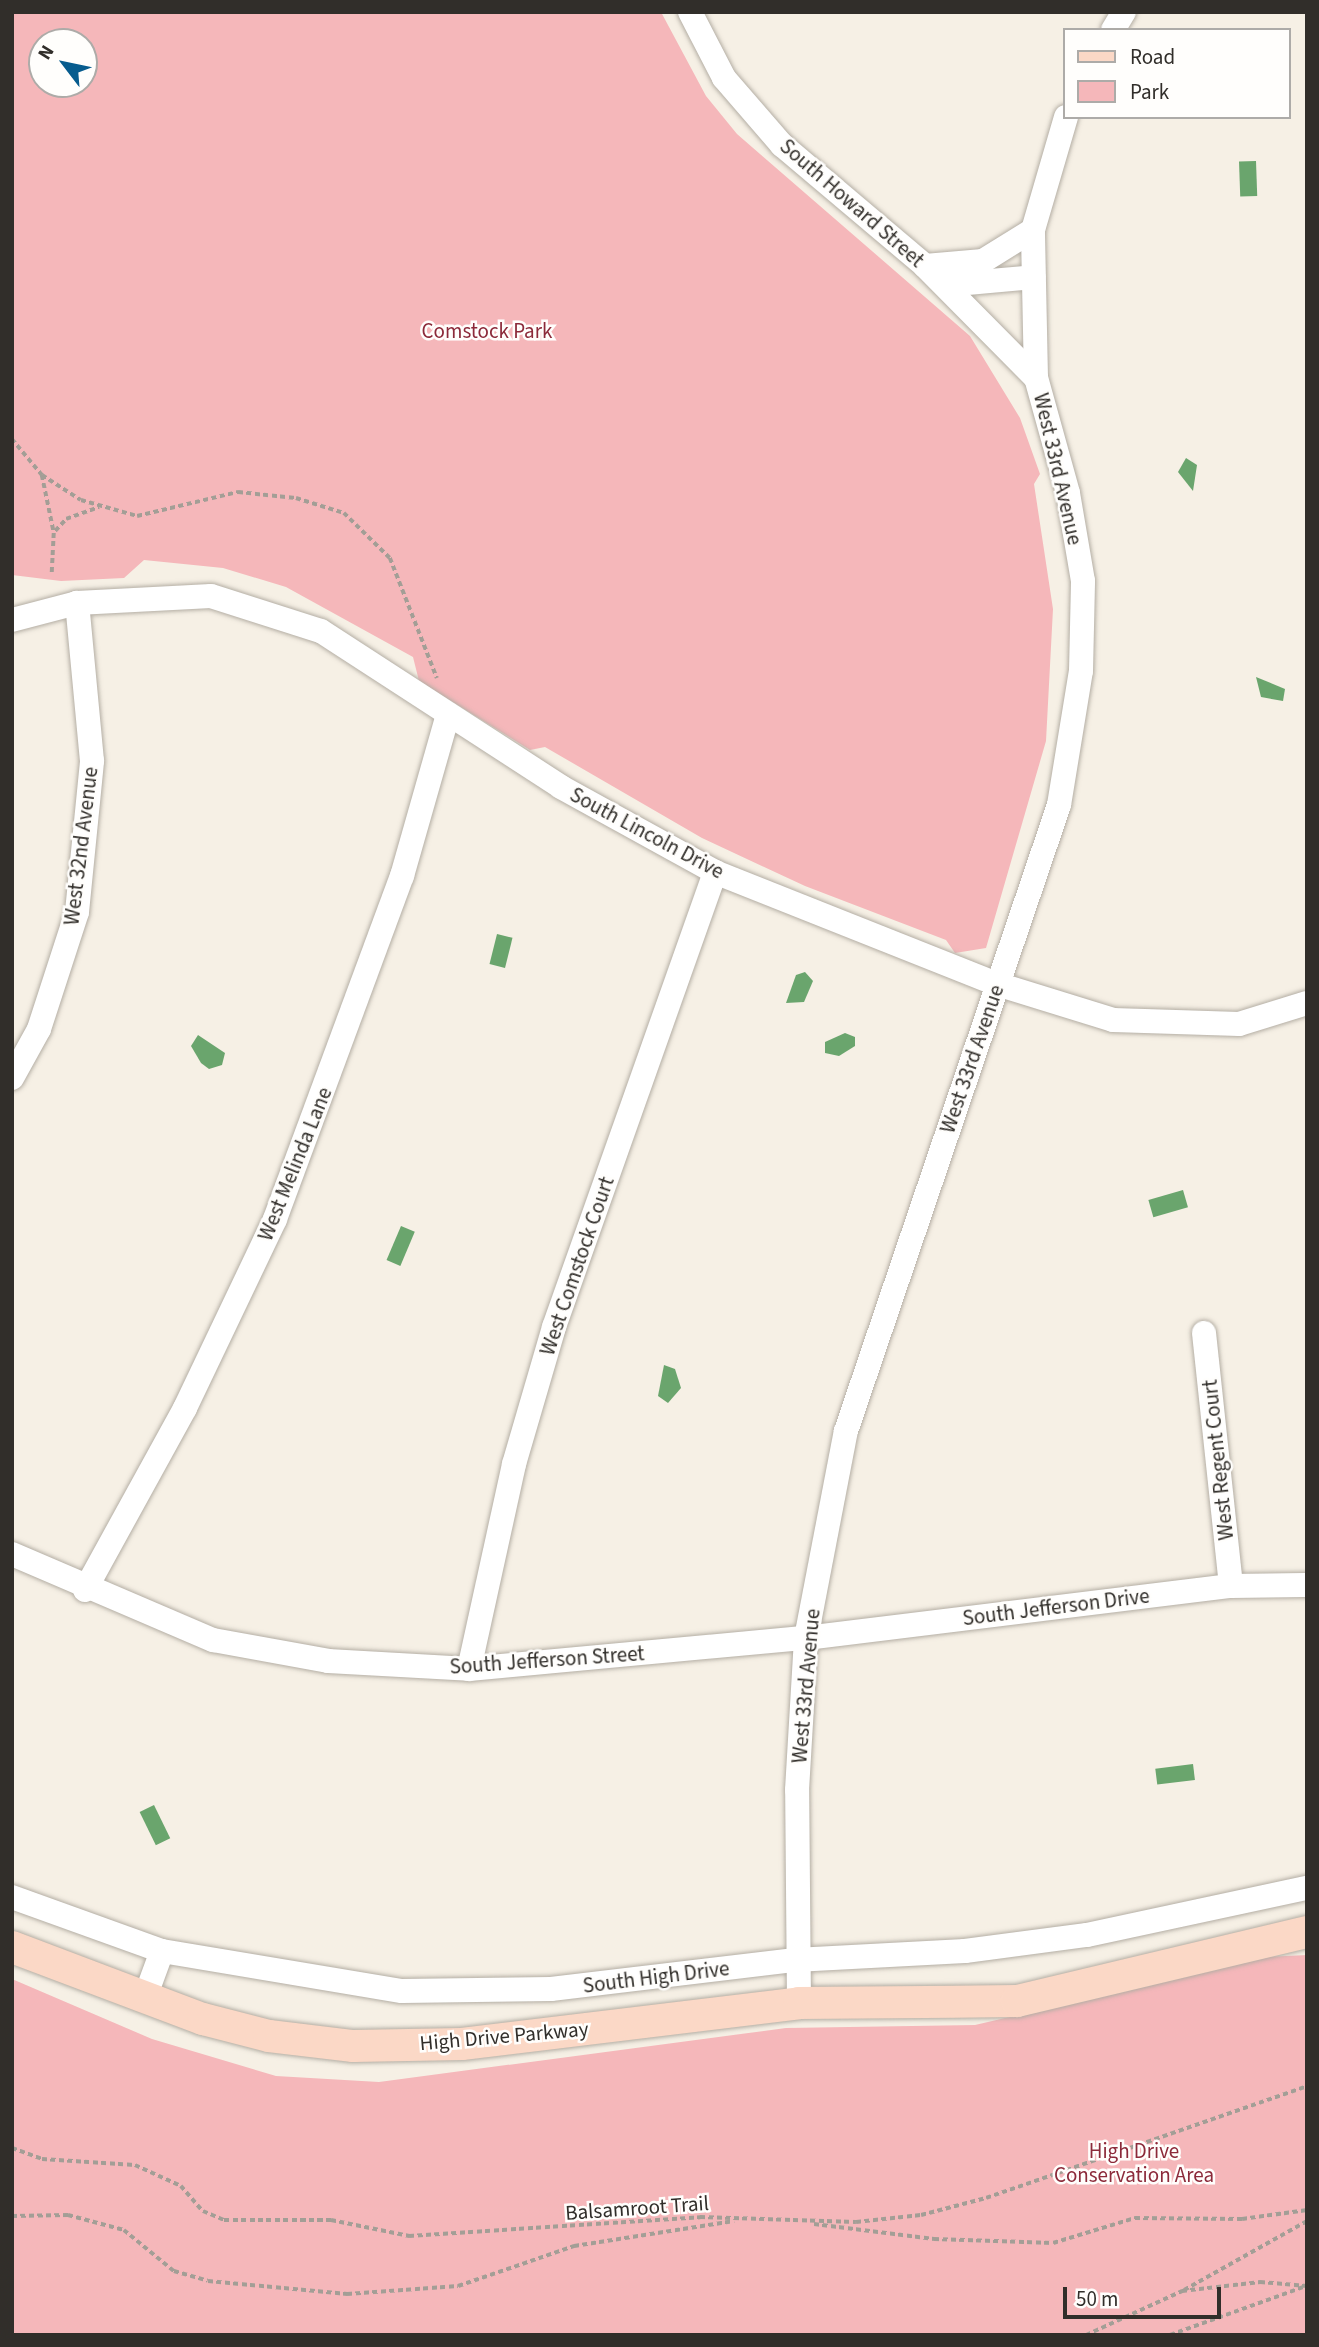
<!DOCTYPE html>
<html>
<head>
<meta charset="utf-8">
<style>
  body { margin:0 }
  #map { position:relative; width:1319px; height:2347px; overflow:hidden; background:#f6f0e5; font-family:"Source Sans 3",sans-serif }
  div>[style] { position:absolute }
  .green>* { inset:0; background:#f5b7ba }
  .water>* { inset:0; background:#6aa56d; transform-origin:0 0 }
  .path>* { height:3.5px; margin-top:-1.75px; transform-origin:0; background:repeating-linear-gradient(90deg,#a39e96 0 5px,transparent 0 8.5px) }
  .roads { filter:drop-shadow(0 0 2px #b4aea4) drop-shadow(0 0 2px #b4aea4) }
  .minor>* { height:24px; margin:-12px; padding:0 12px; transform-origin:12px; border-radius:12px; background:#fff }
  .major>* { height:32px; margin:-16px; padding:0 16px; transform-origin:16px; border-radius:16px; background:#fbd8c6 }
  span { translate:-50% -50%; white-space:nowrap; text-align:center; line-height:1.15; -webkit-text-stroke:5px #fffefc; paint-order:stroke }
  .street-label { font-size:21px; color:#312e2a }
  .park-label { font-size:21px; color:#8c2a3a }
  .frame { position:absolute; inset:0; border:14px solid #312e2a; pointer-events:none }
  .legend { position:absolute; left:1063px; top:28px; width:228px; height:91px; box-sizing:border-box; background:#fffefc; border:2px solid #adaba8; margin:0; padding:9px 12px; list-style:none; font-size:21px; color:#312e2a }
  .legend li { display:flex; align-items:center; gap:14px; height:35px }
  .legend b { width:35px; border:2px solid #adaba8 }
  .north { position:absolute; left:28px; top:28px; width:70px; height:70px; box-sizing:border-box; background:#fffefc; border:2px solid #adaba8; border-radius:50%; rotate:302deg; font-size:19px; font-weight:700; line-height:28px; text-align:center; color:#312e2a }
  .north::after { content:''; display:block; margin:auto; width:24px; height:32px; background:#075c8e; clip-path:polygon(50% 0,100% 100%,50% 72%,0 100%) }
  .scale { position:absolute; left:1063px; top:2287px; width:158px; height:32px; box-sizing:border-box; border:4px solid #312e2a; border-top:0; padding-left:9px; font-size:21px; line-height:24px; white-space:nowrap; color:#312e2a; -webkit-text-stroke:5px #fffefc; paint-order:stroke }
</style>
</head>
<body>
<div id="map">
  <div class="green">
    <div style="clip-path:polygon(evenodd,12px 12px,661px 12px,706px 96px,737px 134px,970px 336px,1020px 418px,1040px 474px,1034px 484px,1053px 609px,1046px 741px,986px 948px,955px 953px,946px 940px,805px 886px,702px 838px,545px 747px,530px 750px,419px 681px,413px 657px,286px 587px,223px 568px,144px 560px,124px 578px,61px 581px,12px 575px,12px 12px,42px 42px,84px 42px,84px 84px,42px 84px,42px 42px)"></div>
    <div style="clip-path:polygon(1307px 1955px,1307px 2335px,12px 2335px,12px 1979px,152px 2039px,276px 2076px,379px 2082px,786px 2028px,975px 2025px,1264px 1957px)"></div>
  </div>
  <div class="water">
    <div style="left:1256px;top:161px;width:35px;height:17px;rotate:88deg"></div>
    <div style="clip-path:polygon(1186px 458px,1197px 465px,1193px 491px,1178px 472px)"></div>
    <div style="clip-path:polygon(1256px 677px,1285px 689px,1283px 701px,1261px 697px)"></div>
    <div style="left:497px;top:934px;width:16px;height:31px;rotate:14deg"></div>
    <div style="clip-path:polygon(805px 972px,813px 981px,804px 1002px,786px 1003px,796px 975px)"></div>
    <div style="clip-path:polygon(845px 1033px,855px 1037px,855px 1046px,839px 1056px,825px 1053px,825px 1042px)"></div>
    <div style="clip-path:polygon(198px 1035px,225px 1053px,222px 1065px,209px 1069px,201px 1063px,191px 1046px)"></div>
    <div style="left:1183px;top:1190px;width:18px;height:36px;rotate:74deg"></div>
    <div style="left:401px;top:1226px;width:15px;height:37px;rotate:23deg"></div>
    <div style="clip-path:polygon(664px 1365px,675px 1369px,681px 1388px,668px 1403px,658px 1396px)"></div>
    <div style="left:1193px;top:1764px;width:16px;height:38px;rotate:83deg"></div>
    <div style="left:154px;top:1805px;width:37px;height:16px;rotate:64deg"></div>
  </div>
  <div class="path">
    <div style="left:12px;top:439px;width:47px;rotate:50.2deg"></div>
    <div style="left:42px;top:475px;width:59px;rotate:78.3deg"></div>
    <div style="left:54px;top:533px;width:40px;rotate:92.9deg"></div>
    <div style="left:42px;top:475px;width:46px;rotate:32.7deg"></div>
    <div style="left:81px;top:500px;width:58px;rotate:15.9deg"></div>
    <div style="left:137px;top:516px;width:104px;rotate:-13.4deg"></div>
    <div style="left:238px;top:492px;width:58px;rotate:5.9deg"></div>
    <div style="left:296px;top:498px;width:50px;rotate:17.4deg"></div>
    <div style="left:344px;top:513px;width:64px;rotate:44.4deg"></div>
    <div style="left:390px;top:558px;width:129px;rotate:68.6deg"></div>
    <div style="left:55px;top:531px;width:16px;rotate:-47deg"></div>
    <div style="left:66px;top:519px;width:35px;rotate:-20deg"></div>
    <div style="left:12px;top:2148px;width:32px;rotate:20deg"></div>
    <div style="left:42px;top:2159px;width:93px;rotate:3.7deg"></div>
    <div style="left:135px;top:2165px;width:51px;rotate:24.5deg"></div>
    <div style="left:181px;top:2186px;width:33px;rotate:49deg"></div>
    <div style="left:203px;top:2211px;width:23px;rotate:23deg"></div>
    <div style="left:224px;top:2220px;width:107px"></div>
    <div style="left:331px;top:2220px;width:80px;rotate:11.6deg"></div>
    <div style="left:409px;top:2236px;width:292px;rotate:-3.7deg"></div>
    <div style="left:700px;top:2217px;width:156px;rotate:1.8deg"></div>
    <div style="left:856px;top:2222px;width:65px;rotate:-6.1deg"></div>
    <div style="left:921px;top:2215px;width:67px;rotate:-14.7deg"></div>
    <div style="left:986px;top:2198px;width:340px;rotate:-19.2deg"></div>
    <div style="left:12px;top:2216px;width:56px;rotate:-1deg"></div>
    <div style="left:68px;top:2215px;width:58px;rotate:15deg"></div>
    <div style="left:124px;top:2230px;width:65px;rotate:39.4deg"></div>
    <div style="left:174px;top:2271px;width:35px;rotate:16deg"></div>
    <div style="left:208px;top:2281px;width:140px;rotate:5.3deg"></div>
    <div style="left:347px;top:2294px;width:111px;rotate:-4.1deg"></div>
    <div style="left:458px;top:2286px;width:123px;rotate:-19deg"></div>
    <div style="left:574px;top:2246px;width:162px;rotate:-8.9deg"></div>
    <div style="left:814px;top:2224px;width:121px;rotate:7.1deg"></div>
    <div style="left:934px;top:2239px;width:119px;rotate:1.9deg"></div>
    <div style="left:1053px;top:2243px;width:86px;rotate:-17deg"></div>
    <div style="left:1135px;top:2218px;width:107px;rotate:0.5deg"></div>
    <div style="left:1242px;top:2219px;width:66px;rotate:-7.9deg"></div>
    <div style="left:1184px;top:2290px;width:141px;rotate:-29.3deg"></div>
    <div style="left:1086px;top:2335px;width:106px;rotate:-24.6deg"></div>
    <div style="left:1182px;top:2291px;width:79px;rotate:-6.6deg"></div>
    <div style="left:1260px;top:2282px;width:47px;rotate:4.9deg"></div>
    <div style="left:1170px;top:2335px;width:141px;rotate:-19.8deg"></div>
  </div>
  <div class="roads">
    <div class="minor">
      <div style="left:690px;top:12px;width:74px;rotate:62.7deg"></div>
      <div style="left:724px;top:78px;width:89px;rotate:49.1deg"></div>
      <div style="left:782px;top:145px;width:187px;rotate:40.2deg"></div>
      <div style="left:925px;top:266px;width:158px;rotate:45.3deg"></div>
      <div style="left:1113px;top:30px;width:21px;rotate:-59deg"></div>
      <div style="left:925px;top:266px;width:58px;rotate:-4.9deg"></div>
      <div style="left:983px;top:261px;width:59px;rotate:-31.8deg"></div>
      <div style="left:945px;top:285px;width:89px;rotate:-5.1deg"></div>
      <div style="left:12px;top:620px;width:67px;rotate:-14.7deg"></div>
      <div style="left:77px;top:603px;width:134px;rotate:-3deg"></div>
      <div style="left:211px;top:596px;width:115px;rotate:17.7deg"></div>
      <div style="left:321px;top:631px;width:286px;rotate:33deg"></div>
      <div style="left:561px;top:787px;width:176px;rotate:28.9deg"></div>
      <div style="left:715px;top:872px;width:303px;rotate:21.7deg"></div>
      <div style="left:997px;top:984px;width:121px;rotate:17.2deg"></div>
      <div style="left:1113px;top:1020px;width:126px;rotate:1.8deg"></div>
      <div style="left:1239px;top:1024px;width:71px;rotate:-17.2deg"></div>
      <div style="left:12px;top:1078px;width:56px;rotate:-61.1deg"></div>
      <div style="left:39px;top:1029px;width:123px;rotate:-72deg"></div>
      <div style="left:77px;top:912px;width:152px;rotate:-84.3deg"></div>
      <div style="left:92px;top:761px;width:159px;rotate:-95.4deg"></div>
      <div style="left:1204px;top:1333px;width:254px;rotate:83.9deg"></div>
      <div style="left:12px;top:1554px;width:219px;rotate:23.2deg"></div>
      <div style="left:213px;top:1640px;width:117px;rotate:10.3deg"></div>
      <div style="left:328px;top:1661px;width:141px;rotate:3.2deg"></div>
      <div style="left:469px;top:1669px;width:338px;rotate:-5.3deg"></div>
      <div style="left:806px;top:1638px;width:428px;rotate:-7deg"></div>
      <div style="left:1231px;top:1586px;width:76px;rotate:-0.8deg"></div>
      <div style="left:85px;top:1590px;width:208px;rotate:-61.2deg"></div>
      <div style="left:185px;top:1408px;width:209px;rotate:-64.5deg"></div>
      <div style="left:275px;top:1219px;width:366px;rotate:-69.7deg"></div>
      <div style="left:402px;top:876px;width:168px;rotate:-74.1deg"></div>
      <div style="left:469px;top:1669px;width:210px;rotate:-77.6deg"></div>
      <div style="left:514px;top:1464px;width:143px;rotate:-73.7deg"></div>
      <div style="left:554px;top:1327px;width:483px;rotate:-70.5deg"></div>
      <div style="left:12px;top:1897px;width:159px;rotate:19.8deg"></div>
      <div style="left:162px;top:1951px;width:243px;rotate:9.5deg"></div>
      <div style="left:402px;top:1991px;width:149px;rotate:-0.8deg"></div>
      <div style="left:551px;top:1989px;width:246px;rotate:-6.8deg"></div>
      <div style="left:795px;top:1960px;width:170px;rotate:-3deg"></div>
      <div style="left:965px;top:1951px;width:123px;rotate:-7.5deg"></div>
      <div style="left:1087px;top:1935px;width:225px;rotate:-12.1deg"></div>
      <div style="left:144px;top:2000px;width:52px;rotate:-69.8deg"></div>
      <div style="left:799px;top:2003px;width:213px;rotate:-90.5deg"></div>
      <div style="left:797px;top:1790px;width:152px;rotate:-86.6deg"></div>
      <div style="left:806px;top:1638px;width:211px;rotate:-79.1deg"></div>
      <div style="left:846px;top:1431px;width:661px;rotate:-71.21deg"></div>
      <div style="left:1059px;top:805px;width:136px;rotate:-80.7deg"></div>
      <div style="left:1081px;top:671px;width:90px;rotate:-88.7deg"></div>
      <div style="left:1083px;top:581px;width:89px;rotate:-99.7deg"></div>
      <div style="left:1068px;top:493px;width:119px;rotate:-105.5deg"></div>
      <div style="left:1036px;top:378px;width:148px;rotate:-91.2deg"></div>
      <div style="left:1033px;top:230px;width:118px;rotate:-73.7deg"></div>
    </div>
    <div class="major">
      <div style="left:12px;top:1947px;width:204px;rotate:20.7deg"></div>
      <div style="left:203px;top:2019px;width:68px;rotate:14.4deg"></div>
      <div style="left:269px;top:2036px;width:85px;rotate:6.8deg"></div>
      <div style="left:353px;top:2046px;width:109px;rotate:-1.1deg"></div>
      <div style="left:462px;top:2044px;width:339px;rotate:-6.9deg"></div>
      <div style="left:799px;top:2003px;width:218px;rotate:-0.5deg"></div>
      <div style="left:1017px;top:2001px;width:298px;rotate:-13.4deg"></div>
    </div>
  </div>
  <div class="street-label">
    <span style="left:852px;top:203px;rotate:41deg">South Howard Street</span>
    <span style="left:1058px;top:469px;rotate:77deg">West 33rd Avenue</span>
    <span style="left:647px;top:833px;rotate:28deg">South Lincoln Drive</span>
    <span style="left:81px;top:846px;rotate:-83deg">West 32nd Avenue</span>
    <span style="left:972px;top:1059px;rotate:-71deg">West 33rd Avenue</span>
    <span style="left:295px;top:1164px;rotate:-68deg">West Melinda Lane</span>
    <span style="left:577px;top:1266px;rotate:-71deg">West Comstock Court</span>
    <span style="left:1218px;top:1460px;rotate:-96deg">West Regent Court</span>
    <span style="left:1056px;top:1607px;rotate:-7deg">South Jefferson Drive</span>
    <span style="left:547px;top:1660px;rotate:-4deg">South Jefferson Street</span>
    <span style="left:806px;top:1686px;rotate:-85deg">West 33rd Avenue</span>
    <span style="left:656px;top:1977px;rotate:-7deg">South High Drive</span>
    <span style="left:504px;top:2036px;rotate:-5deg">High Drive Parkway</span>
    <span style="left:637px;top:2208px;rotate:-4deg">Balsamroot Trail</span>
  </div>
  <div class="park-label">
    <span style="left:487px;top:331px">Comstock Park</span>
    <span style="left:1134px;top:2163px">High Drive<br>Conservation Area</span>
  </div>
  <div class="frame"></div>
  <ul class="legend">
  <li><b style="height:9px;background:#fbd8c6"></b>Road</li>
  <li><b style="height:19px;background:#f5b7ba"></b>Park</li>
  </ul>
  <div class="north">N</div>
  <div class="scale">50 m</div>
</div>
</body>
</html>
